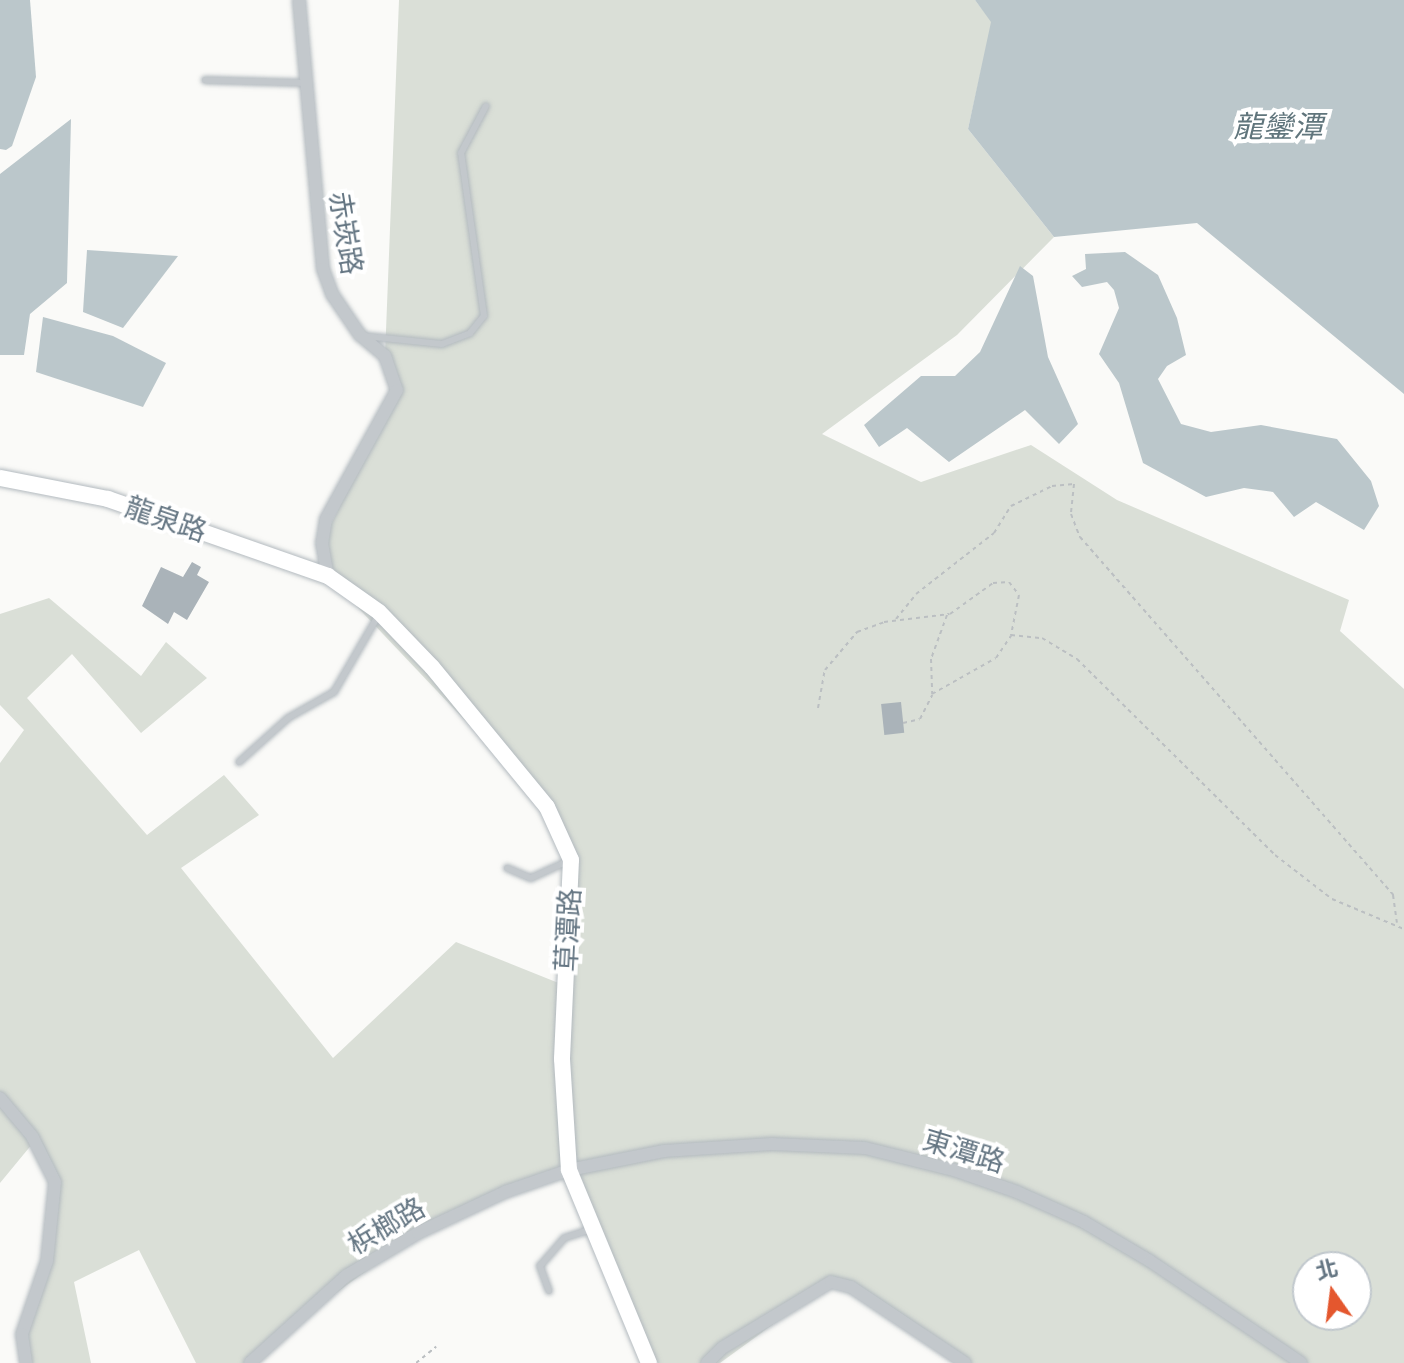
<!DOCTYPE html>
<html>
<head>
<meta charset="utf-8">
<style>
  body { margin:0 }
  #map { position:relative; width:1404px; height:1363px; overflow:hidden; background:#fafaf8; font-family:"Archivo Narrow","Noto Sans TC",sans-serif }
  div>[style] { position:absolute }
  .green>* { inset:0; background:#dadfd7 }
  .water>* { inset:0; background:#bbc7cb }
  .building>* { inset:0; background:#aab3b9; transform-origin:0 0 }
  .path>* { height:2px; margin-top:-1px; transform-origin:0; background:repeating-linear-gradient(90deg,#bbbfc2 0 4px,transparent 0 8px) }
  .roads { filter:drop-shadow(0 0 2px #b3babf) drop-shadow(0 0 2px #b3babf) }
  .lane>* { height:6px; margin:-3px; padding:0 3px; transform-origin:3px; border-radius:3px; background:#c3c8cc }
  .street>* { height:12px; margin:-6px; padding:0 6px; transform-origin:6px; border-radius:6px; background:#c3c8cc }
  .secondary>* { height:16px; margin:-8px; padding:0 8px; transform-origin:8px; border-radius:8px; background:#fff }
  span { translate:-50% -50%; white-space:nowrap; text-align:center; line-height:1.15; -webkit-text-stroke:8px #fff; paint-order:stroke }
  .street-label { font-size:28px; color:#657683 }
  .water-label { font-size:30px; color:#60757c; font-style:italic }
  .north { position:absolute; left:1292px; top:1251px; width:80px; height:80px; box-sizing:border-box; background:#fff; border:2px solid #c1c8cd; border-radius:50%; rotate:346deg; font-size:22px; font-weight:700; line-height:32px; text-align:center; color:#657683 }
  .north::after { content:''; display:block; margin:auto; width:28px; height:36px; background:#e4572e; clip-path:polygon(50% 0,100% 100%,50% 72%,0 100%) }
</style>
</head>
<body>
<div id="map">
  <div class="green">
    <div style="clip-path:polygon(evenodd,399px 0,975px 0,992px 22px,968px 129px,1054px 237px,957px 335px,822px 434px,921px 482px,1031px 445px,1117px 500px,1349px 600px,1340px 631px,1404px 689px,1404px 1363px,965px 1363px,887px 1309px,831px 1282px,720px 1363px,653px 1363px,568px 1170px,418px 1233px,276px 1337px,250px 1363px,196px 1363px,139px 1250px,74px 1282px,91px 1363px,26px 1363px,22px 1334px,47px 1261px,55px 1182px,33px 1143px,0 1183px,0 763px,24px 730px,0 705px,0 614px,49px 598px,141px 676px,166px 642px,207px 678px,141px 733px,72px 654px,27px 698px,147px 835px,224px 775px,259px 815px,181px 868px,333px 1058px,456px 942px,566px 986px,571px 860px,547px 807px,328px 576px,322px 543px,388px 407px,395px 375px,385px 356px,399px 0,1308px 1267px,1356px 1267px,1356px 1315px,1308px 1315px,1308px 1267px)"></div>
  </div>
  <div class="water">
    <div style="clip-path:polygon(0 0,30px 0,36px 77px,12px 146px,6px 150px,0 149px)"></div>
    <div style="clip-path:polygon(975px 0,1404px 0,1404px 394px,1197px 223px,1054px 237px,968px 129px,991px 22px)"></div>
    <div style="clip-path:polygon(71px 119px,67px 283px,30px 314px,24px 355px,0 355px,0 174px)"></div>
    <div style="clip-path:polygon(87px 250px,178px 256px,123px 328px,83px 312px)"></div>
    <div style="clip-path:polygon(1125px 252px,1158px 275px,1177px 318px,1186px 355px,1167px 366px,1158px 379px,1181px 424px,1211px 432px,1261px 425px,1337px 439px,1371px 481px,1379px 506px,1364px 530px,1316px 502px,1294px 517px,1273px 492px,1244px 488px,1206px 497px,1143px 463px,1119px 383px,1099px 354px,1119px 308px,1114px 290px,1107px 282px,1082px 287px,1072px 276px,1086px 269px,1085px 254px)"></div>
    <div style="clip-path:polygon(1020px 266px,1033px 276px,1048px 357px,1078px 424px,1059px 444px,1025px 410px,949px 462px,907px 428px,879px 447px,864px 425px,921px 376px,955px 376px,980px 352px)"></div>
    <div style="clip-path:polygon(43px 317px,113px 336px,166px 363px,143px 407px,36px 372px)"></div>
  </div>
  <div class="building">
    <div style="clip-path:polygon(192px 562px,201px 567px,197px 575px,209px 582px,187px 620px,174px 612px,168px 624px,142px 606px,161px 567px,183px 577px)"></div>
    <div style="left:901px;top:702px;width:31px;height:20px;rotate:84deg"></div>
  </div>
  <div class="path">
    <div style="left:947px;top:615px;width:47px;rotate:110deg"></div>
    <div style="left:931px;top:659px;width:35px;rotate:88deg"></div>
    <div style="left:932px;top:694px;width:73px;rotate:-29.4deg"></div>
    <div style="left:996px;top:658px;width:27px;rotate:-56deg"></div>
    <div style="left:896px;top:619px;width:32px;rotate:-51deg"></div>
    <div style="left:916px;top:594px;width:99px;rotate:-38deg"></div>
    <div style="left:994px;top:533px;width:32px;rotate:-58deg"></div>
    <div style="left:1011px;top:506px;width:46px;rotate:-26deg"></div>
    <div style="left:1052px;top:486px;width:22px;rotate:-5deg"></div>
    <div style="left:1074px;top:484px;width:30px;rotate:96deg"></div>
    <div style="left:1071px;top:514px;width:25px;rotate:69deg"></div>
    <div style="left:1080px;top:537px;width:476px;rotate:48.8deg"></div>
    <div style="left:1393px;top:895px;width:28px;rotate:82deg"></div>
    <div style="left:818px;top:708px;width:39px;rotate:-80deg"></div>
    <div style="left:825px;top:670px;width:50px;rotate:-49.9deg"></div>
    <div style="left:857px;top:632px;width:29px;rotate:-20deg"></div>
    <div style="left:884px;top:622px;width:66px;rotate:-6.9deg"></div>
    <div style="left:950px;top:614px;width:53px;rotate:-35.8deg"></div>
    <div style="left:993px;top:583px;width:16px;rotate:-4deg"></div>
    <div style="left:1009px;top:582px;width:16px;rotate:52deg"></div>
    <div style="left:1019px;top:595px;width:41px;rotate:101.3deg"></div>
    <div style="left:1011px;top:635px;width:31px;rotate:6deg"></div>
    <div style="left:1042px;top:638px;width:41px;rotate:31deg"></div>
    <div style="left:1077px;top:659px;width:279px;rotate:44.7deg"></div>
    <div style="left:1275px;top:855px;width:72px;rotate:37.7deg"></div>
    <div style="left:1332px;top:899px;width:78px;rotate:22.6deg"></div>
    <div style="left:903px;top:723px;width:17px;rotate:-13deg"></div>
    <div style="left:920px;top:719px;width:27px;rotate:-63deg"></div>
    <div style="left:416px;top:1363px;width:26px;rotate:-39deg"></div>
  </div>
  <div class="roads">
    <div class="lane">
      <div style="left:205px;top:80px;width:99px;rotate:1.7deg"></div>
      <div style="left:364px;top:336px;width:78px;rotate:5.9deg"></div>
      <div style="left:442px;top:344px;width:30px;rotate:-21deg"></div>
      <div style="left:470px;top:333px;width:22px;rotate:-51deg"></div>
      <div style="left:484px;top:316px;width:165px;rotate:-98deg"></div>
      <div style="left:461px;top:153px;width:53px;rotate:-62deg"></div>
      <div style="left:239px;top:762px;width:66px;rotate:-41.9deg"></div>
      <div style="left:288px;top:718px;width:53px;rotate:-29.5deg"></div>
      <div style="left:334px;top:692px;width:88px;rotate:-59.9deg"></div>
      <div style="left:507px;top:868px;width:26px;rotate:23deg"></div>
      <div style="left:531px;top:878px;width:41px;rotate:-24.7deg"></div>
      <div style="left:549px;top:1291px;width:27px;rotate:-110deg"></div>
      <div style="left:540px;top:1266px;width:37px;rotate:-49deg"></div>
      <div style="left:564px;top:1238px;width:29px;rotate:-18deg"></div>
    </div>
    <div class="street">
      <div style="left:299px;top:0;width:270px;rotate:84.9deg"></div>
      <div style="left:323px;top:269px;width:27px;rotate:70deg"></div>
      <div style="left:332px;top:294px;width:50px;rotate:55.7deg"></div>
      <div style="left:360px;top:335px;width:33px;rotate:40deg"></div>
      <div style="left:385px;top:356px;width:36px;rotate:71deg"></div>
      <div style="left:397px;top:390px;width:147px;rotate:118.8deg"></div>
      <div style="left:326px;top:519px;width:24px;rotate:99deg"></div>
      <div style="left:322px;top:543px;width:34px;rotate:80deg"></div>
      <div style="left:0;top:1098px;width:50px;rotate:49.9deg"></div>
      <div style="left:32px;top:1136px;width:51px;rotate:63.4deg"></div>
      <div style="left:55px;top:1182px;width:79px;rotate:95.8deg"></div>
      <div style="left:47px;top:1261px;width:77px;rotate:108.9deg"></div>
      <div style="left:22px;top:1334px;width:29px;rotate:82deg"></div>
      <div style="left:250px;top:1363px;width:130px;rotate:-42.2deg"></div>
      <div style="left:346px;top:1276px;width:84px;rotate:-30.8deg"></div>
      <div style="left:418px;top:1233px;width:96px;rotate:-25.2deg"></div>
      <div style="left:505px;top:1192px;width:68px;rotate:-19deg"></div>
      <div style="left:569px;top:1170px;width:97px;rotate:-11.3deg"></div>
      <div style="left:664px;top:1151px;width:108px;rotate:-3.7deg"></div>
      <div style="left:772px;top:1144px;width:93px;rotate:2.5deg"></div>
      <div style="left:865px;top:1148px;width:92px;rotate:13.9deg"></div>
      <div style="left:954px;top:1170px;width:67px;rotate:19.2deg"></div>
      <div style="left:1017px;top:1192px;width:73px;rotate:24.1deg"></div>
      <div style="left:1084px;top:1222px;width:77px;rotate:30.6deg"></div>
      <div style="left:1150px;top:1261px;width:182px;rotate:34deg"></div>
      <div style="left:707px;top:1363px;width:21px;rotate:-45deg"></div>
      <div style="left:722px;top:1348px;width:127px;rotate:-31.2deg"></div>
      <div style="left:831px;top:1282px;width:21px;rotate:14deg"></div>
      <div style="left:851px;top:1287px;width:137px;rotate:33.7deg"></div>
    </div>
    <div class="secondary">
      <div style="left:0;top:478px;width:110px;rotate:11deg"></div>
      <div style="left:108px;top:499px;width:233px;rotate:19.3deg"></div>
      <div style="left:328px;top:576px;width:62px;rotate:35.2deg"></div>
      <div style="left:379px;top:612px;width:76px;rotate:46.1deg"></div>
      <div style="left:432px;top:667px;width:181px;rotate:50.6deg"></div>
      <div style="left:547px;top:807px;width:58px;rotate:65.6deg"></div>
      <div style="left:571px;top:860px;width:199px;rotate:92.6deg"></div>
      <div style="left:562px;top:1059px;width:111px;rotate:86.4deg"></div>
      <div style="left:569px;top:1170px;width:209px;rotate:67.5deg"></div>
    </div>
  </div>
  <div class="street-label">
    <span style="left:346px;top:233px;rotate:81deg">赤崁路</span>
    <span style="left:166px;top:519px;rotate:19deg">龍泉路</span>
    <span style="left:568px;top:930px;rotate:-87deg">草潭路</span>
    <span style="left:964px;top:1151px;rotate:17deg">東潭路</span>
    <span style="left:386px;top:1226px;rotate:-30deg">梹榔路</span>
  </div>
  <div class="water-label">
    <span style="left:1278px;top:126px">龍鑾潭</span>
  </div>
  <div class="north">北</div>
</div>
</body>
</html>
